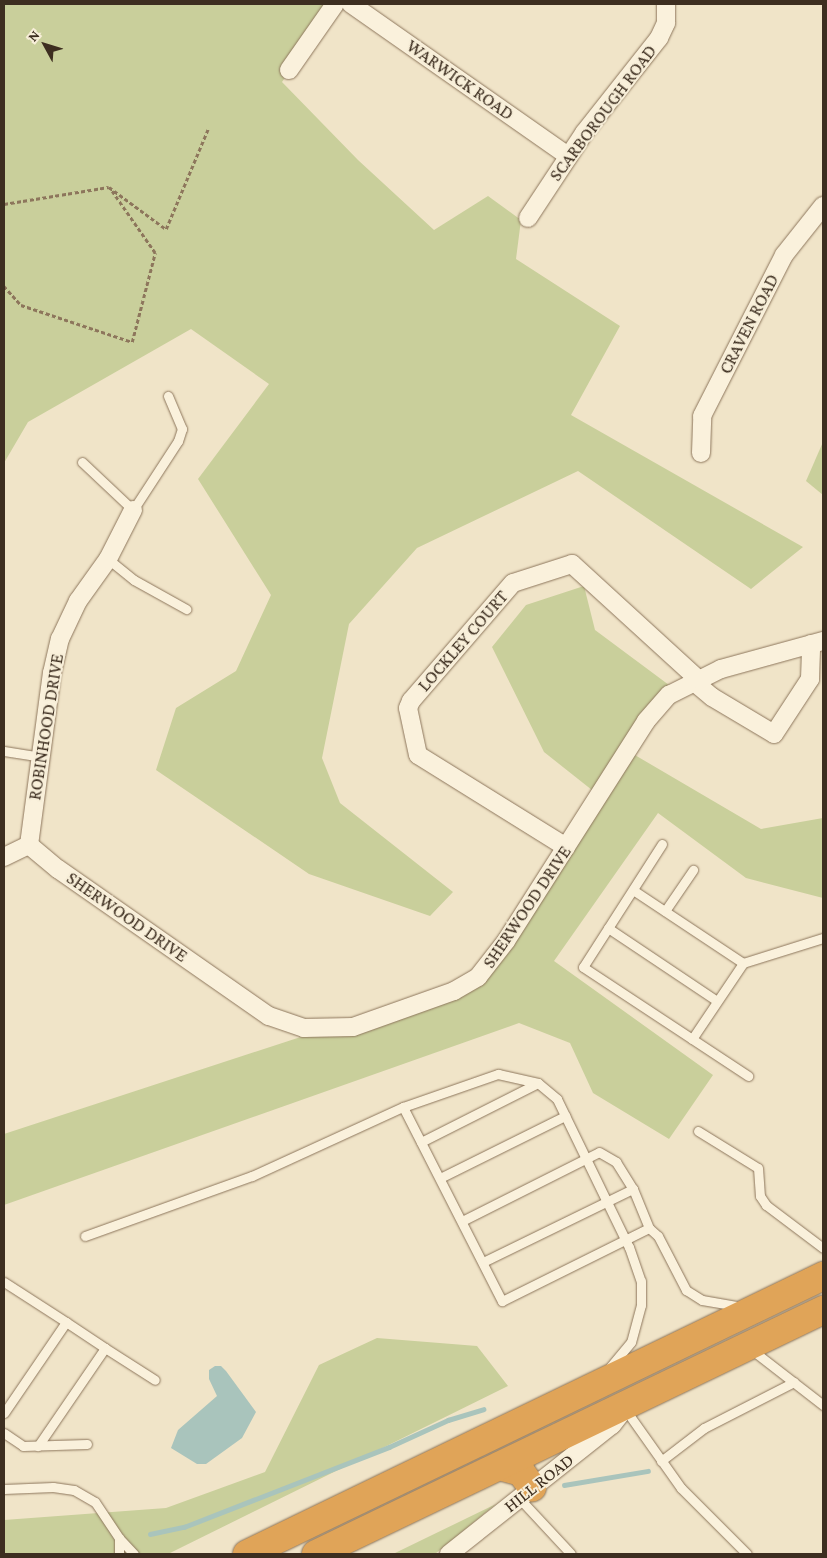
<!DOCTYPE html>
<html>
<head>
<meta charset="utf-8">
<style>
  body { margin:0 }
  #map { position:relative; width:827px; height:1558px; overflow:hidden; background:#f0e4c8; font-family:"Crimson Pro",serif }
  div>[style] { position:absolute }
  .green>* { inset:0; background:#c9cf9b }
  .water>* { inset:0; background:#a9c4bc }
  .stream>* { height:4.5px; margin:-2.25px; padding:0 2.25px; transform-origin:2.25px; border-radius:2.25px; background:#a9c4bc }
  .path>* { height:2.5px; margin-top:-1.25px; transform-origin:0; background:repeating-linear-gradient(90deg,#8d765c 0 4px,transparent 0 6.5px) }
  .roads { filter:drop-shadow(0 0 1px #8d765c) drop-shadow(0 0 1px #8d765c) }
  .lane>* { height:9px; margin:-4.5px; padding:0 4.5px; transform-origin:4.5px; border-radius:4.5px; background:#faf1dc }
  .street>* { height:18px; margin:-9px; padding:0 9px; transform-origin:9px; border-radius:9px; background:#faf1dc }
  .highway>* { height:28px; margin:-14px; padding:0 14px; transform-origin:14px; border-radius:14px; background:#e0a458 }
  span { translate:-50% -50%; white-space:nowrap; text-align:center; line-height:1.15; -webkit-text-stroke:4px #f7eed8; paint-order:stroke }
  .street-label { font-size:18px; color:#3d2e20 }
  .frame { position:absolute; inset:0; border:5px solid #3d2e20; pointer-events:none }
  .north { position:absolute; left:20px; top:20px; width:50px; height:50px; -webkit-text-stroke:4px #f7eed8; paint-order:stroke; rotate:309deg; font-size:14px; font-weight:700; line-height:20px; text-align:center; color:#3d2e20 }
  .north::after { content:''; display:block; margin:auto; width:18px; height:22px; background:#3d2e20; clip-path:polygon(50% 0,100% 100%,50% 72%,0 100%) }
</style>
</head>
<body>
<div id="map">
  <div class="green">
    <div style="clip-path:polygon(4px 4px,322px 4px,331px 10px,282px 82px,358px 160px,434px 230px,488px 196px,521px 220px,516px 259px,620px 326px,571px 415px,803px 547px,751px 589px,578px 471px,417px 548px,349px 624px,322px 758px,340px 803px,453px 892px,430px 916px,309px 874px,156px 770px,176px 708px,236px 671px,271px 595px,198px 479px,269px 384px,191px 329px,28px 422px,4px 463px)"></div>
    <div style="clip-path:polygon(823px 442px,823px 495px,806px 481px)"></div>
    <div style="clip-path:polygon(584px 586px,595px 630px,673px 688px,628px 751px,761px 829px,823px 818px,823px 898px,746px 878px,658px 813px,554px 961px,713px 1075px,669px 1139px,593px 1093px,570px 1043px,519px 1023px,4px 1205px,4px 1134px,475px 980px,597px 794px,544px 752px,492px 647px,526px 605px)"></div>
    <div style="clip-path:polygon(377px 1338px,477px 1346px,508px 1386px,168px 1554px,4px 1554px,4px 1520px,166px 1508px,265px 1472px,319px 1365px)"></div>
    <div style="clip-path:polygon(496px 1504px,435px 1554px,393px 1554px)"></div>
  </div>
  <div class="water">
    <div style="clip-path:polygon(215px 1366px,221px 1366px,226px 1371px,256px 1412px,242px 1438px,206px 1464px,197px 1464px,171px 1448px,178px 1430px,217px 1396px,209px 1379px,209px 1370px)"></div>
  </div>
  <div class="stream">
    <div style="left:564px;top:1485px;width:85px;rotate:-9.5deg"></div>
    <div style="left:150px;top:1534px;width:35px;rotate:-12deg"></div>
    <div style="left:184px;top:1527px;width:220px;rotate:-21.3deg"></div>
    <div style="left:389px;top:1447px;width:65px;rotate:-24.6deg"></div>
    <div style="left:448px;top:1420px;width:37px;rotate:-17deg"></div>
  </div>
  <div class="path">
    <div style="left:4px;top:204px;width:106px;rotate:-9.2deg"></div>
    <div style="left:109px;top:187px;width:71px;rotate:36.4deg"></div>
    <div style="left:166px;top:229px;width:108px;rotate:-67.2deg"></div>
    <div style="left:4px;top:286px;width:25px;rotate:48deg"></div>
    <div style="left:21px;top:305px;width:117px;rotate:18.4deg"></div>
    <div style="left:132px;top:342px;width:92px;rotate:-75.5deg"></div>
    <div style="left:155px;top:253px;width:80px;rotate:-124.9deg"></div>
  </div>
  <div class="roads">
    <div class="lane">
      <div style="left:82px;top:462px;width:70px;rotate:43.3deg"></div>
      <div style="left:133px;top:510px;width:82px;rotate:-56.9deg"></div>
      <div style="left:178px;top:441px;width:13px;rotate:-72deg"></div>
      <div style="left:182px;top:429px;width:36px;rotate:-113deg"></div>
      <div style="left:108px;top:559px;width:33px;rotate:39deg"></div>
      <div style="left:134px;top:580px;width:60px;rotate:29.1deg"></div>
      <div style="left:4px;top:751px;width:36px;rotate:9deg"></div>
      <div style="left:662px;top:844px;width:146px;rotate:122.7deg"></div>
      <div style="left:583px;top:967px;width:198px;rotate:33.4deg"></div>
      <div style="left:633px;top:890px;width:132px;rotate:33.6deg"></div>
      <div style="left:743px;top:963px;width:84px;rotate:-17.4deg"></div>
      <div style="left:665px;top:911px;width:50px;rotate:-55.7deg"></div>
      <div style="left:608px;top:928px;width:131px;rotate:33.8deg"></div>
      <div style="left:692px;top:1039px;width:92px;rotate:-56.1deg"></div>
      <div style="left:403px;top:1107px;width:218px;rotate:63deg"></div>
      <div style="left:502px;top:1301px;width:164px;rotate:-26.4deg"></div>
      <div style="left:698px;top:1131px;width:70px;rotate:31.7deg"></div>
      <div style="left:758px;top:1168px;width:28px;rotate:86deg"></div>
      <div style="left:760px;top:1196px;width:11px;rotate:56deg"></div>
      <div style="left:766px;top:1205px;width:71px;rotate:37deg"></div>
      <div style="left:421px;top:1142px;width:131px;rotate:-26.8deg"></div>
      <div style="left:440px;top:1178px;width:140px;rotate:-26.4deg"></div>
      <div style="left:462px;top:1221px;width:153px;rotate:-26.7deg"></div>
      <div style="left:599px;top:1152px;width:20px;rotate:30deg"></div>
      <div style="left:616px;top:1162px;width:32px;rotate:58deg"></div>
      <div style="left:633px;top:1189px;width:42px;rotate:67.7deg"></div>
      <div style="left:649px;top:1228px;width:12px;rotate:42deg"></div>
      <div style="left:658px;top:1236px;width:61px;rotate:62.6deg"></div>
      <div style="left:686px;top:1290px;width:19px;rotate:32deg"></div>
      <div style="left:702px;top:1300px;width:42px;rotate:9.7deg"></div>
      <div style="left:85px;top:1236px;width:177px;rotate:-19.8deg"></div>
      <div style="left:252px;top:1176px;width:166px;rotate:-24.6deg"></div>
      <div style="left:403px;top:1107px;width:101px;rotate:-19.2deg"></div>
      <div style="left:498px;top:1074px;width:41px;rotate:12.7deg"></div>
      <div style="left:538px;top:1083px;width:25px;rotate:40deg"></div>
      <div style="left:557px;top:1099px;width:165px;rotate:64.1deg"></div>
      <div style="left:629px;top:1247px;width:36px;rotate:71deg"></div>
      <div style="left:641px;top:1281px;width:24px;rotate:90deg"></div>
      <div style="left:641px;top:1305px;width:38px;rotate:105deg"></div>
      <div style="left:631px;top:1342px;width:35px;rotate:130deg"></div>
      <div style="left:483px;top:1262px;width:167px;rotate:-26deg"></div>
      <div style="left:4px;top:1282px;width:74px;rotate:32.8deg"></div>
      <div style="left:105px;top:1348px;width:59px;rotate:32.6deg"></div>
      <div style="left:752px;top:1350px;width:90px;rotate:37.8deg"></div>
      <div style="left:625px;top:1409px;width:97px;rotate:54.7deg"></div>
      <div style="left:681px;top:1488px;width:93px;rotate:45deg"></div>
      <div style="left:4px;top:1413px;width:110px;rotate:-55.7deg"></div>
      <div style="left:66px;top:1322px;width:47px;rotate:33.7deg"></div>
      <div style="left:105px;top:1348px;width:119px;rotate:124.4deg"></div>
      <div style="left:4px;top:1433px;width:23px;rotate:34deg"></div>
      <div style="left:23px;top:1446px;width:64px;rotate:-1.8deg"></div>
      <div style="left:661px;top:1461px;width:54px;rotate:-37.5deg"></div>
      <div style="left:704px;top:1428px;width:101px;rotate:-27.1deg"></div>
      <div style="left:4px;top:1489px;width:49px;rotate:-2.3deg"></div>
      <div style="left:53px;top:1487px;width:21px;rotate:8deg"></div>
      <div style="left:74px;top:1490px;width:24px;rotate:30deg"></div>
      <div style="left:95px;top:1502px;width:43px;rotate:56.3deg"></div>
      <div style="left:519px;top:1498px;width:76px;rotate:47.1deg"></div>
      <div style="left:119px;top:1554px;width:16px;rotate:-90deg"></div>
      <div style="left:119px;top:1538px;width:22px;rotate:47deg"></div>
    </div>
    <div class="street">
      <div style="left:351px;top:4px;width:265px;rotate:35deg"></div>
      <div style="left:289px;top:70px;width:80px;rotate:-55.1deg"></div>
      <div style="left:528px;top:218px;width:102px;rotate:-56.6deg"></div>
      <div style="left:584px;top:133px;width:121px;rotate:-51.7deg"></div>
      <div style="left:659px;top:38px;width:17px;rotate:-65deg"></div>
      <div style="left:666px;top:23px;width:19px;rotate:-90deg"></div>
      <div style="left:701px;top:453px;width:37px;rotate:-88deg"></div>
      <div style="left:702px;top:416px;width:181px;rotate:-63deg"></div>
      <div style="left:784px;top:255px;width:63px;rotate:-51.5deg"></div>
      <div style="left:693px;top:681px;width:25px;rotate:40deg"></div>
      <div style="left:712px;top:697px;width:72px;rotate:30.8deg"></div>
      <div style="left:774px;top:734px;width:66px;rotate:-56.8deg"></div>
      <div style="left:810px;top:679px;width:35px;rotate:-88deg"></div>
      <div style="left:29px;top:845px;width:38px;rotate:40deg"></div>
      <div style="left:58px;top:869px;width:257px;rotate:34.9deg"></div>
      <div style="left:269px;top:1016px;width:37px;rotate:19deg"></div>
      <div style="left:304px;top:1028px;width:49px;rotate:-1.2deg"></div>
      <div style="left:353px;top:1027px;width:107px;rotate:-19.6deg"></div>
      <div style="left:454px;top:991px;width:28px;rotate:-30deg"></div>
      <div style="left:478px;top:977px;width:46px;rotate:-52.1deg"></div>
      <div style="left:506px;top:941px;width:261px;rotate:-57.5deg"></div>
      <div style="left:646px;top:721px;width:35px;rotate:-49deg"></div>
      <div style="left:669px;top:695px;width:58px;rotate:-26.6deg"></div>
      <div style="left:721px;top:669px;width:106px;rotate:-15.4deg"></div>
      <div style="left:29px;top:845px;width:174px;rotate:-82.4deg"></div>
      <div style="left:52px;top:673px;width:35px;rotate:-77deg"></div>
      <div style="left:60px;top:639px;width:42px;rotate:-64.7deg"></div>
      <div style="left:78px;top:601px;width:52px;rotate:-54.5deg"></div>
      <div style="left:108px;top:559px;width:55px;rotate:-63deg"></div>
      <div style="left:566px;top:847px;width:174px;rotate:-148.1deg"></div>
      <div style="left:418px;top:755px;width:48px;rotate:-102deg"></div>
      <div style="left:408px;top:708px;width:8px;rotate:-67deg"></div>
      <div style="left:411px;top:701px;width:156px;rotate:-49.2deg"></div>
      <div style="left:513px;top:583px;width:62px;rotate:-17.9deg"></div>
      <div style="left:572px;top:564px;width:171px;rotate:42.4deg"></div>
      <div style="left:4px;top:857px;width:28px;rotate:-26deg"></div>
      <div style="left:449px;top:1554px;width:208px;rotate:-38.4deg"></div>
      <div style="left:612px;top:1425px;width:16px;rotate:-52deg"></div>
    </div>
    <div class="highway">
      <div style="left:499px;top:1466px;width:23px;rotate:15deg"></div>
      <div style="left:521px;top:1472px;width:19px;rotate:54deg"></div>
      <div style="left:247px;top:1554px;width:640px;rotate:-25.76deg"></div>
      <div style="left:316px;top:1554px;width:563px;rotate:-25.7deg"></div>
    </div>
  </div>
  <div class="street-label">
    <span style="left:460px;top:80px;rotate:35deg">WARWICK ROAD</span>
    <span style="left:603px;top:113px;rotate:-53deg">SCARBOROUGH ROAD</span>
    <span style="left:749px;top:324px;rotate:-63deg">CRAVEN ROAD</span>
    <span style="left:463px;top:641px;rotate:-49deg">LOCKLEY COURT</span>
    <span style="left:46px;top:727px;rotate:-81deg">ROBINHOOD DRIVE</span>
    <span style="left:527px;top:907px;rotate:-56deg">SHERWOOD DRIVE</span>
    <span style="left:127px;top:917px;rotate:35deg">SHERWOOD DRIVE</span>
    <span style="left:539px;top:1483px;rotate:-38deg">HILL ROAD</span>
  </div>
  <div class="frame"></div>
  <div class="north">N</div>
</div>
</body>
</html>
